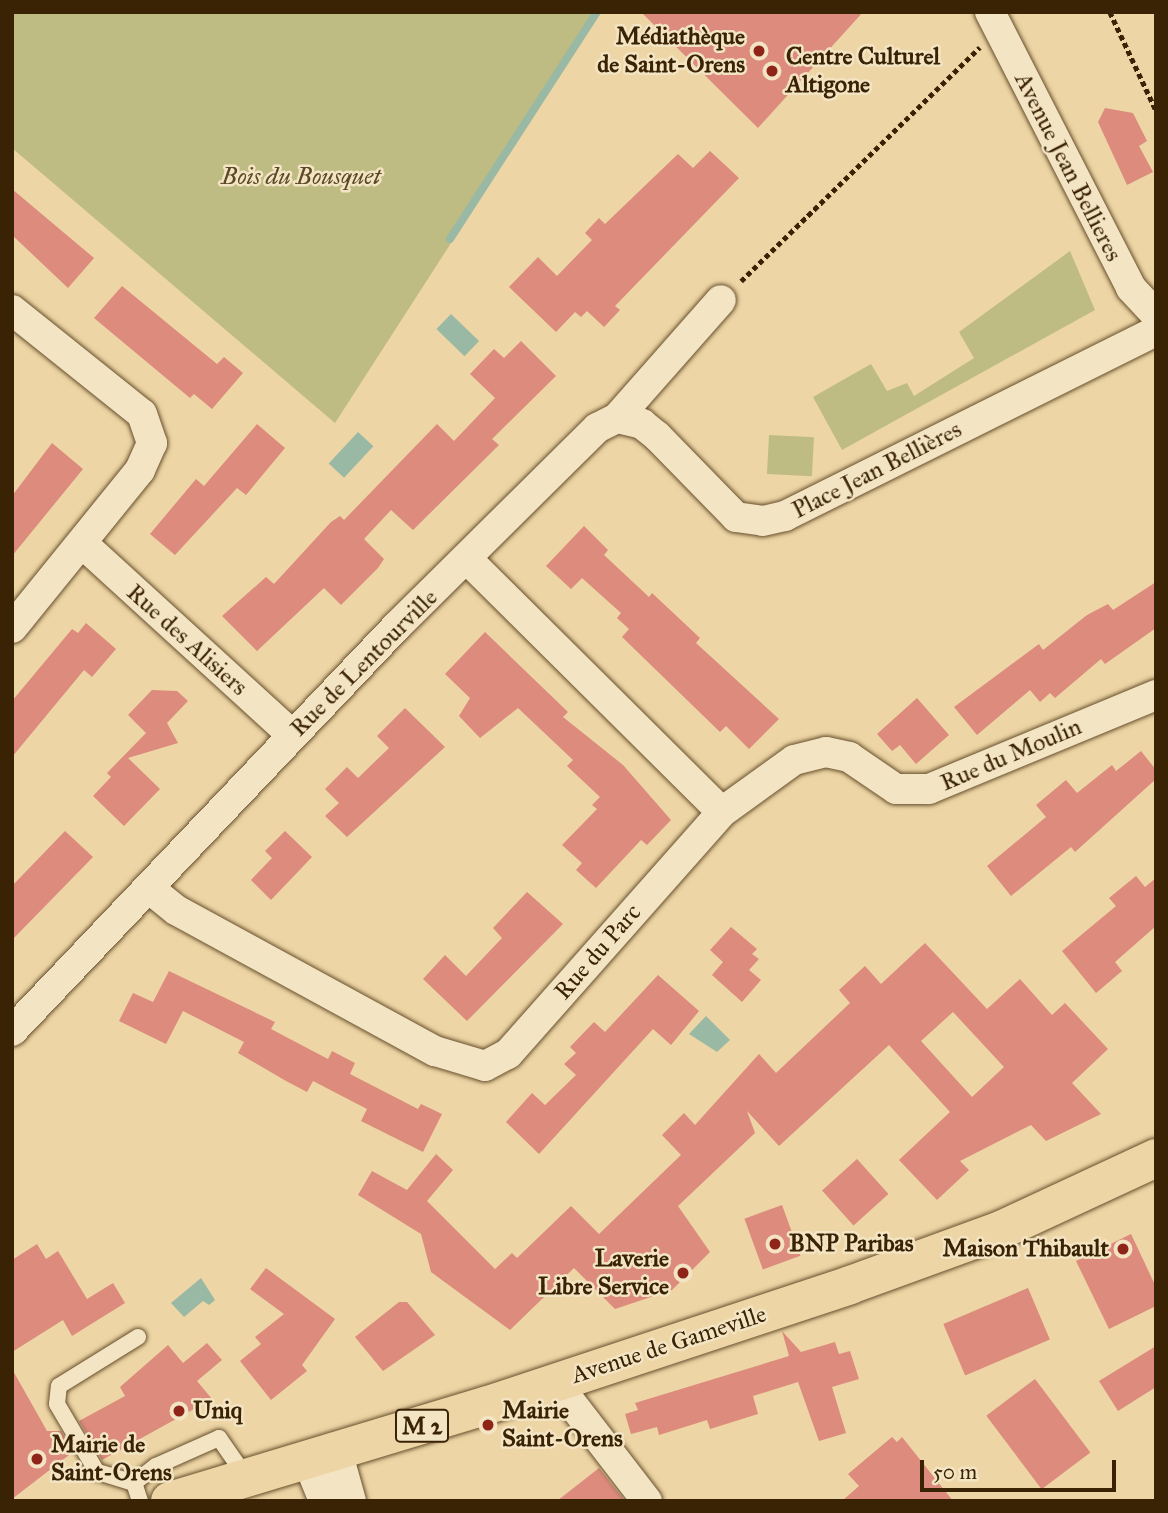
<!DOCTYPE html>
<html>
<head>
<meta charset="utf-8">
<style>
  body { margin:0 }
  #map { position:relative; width:1168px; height:1513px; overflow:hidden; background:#edd5a5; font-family:"IM FELL Great Primer",serif }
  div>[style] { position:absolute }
  .green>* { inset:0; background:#bebc82; transform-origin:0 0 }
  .water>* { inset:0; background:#9ab9a4; transform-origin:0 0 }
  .stream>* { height:8px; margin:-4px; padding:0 4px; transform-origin:4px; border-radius:4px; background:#9ab9a4 }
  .building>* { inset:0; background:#dc8b7d; transform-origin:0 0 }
  .path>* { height:4.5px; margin-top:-2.25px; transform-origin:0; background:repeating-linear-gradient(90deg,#3a2204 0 5px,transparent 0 8.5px) }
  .roads { filter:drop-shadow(0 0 2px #674f2c) drop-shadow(0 0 2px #674f2c) }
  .lane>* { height:16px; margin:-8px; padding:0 8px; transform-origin:8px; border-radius:8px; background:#f3e4c4 }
  .street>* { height:30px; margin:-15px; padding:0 15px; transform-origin:15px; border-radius:15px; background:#f3e4c4 }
  .primary>* { height:38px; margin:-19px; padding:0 19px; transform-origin:19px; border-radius:19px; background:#edd5a5 }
  .dots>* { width:19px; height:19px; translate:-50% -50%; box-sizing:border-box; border:4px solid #f3e4c4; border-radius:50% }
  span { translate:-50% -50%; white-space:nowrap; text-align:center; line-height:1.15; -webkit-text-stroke:5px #f3e4c4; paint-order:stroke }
  .shield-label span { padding:2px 5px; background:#f3e4c4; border:2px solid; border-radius:5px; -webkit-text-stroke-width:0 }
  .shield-label { font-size:23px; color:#3a2204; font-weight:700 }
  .poi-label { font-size:24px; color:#3a2204; font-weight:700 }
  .right { translate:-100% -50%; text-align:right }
  .left { translate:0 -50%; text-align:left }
  .street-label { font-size:24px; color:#3a2204 }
  .park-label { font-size:24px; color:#5b4824; font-style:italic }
  .frame { position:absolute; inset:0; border:14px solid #3a2204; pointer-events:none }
  .scale { position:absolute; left:920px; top:1460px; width:196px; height:32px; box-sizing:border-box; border:4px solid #3a2204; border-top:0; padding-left:9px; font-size:21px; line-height:24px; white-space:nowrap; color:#3a2204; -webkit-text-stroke:5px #f3e4c4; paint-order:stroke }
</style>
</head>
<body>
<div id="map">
  <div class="green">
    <div style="clip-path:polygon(12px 12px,600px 12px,335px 423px,12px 148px)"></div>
    <div style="clip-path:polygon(1070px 251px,1095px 310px,842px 450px,813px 397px,871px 364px,887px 391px,907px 383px,914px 396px,974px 358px,959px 332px)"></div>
    <div style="left:769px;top:435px;width:45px;height:39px;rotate:3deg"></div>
  </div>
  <div class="water">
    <div style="left:451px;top:314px;width:39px;height:21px;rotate:44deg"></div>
    <div style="left:358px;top:432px;width:21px;height:43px;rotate:43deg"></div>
    <div style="clip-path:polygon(706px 1016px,730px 1040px,717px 1052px,689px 1034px)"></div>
    <div style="clip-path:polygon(201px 1278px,215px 1300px,209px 1305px,203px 1301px,184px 1317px,171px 1303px)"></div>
  </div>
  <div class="stream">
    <div style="left:450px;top:239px;width:270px;rotate:-57.1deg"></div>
  </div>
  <div class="building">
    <div style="clip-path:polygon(641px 12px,863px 12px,758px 128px)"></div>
    <div style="clip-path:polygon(1105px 108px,1133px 113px,1147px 141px,1139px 146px,1153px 172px,1127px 185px,1098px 122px)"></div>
    <div style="clip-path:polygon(710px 151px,739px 178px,615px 306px,620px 310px,604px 327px,587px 311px,581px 317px,575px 312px,556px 332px,509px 287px,538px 257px,557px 276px,592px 240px,585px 233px,599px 218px,605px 224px,678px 154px,693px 168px)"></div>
    <div style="clip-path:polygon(12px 189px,94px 258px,68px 288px,12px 235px)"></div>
    <div style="clip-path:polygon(122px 286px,217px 364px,224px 357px,243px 373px,212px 409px,194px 394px,190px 398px,94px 318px)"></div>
    <div style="clip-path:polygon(521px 341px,556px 376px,492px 439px,499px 445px,413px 530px,391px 510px,364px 539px,384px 559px,378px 568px,341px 605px,324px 588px,257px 651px,222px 616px,266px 577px,274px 584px,331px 522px,340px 516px,344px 520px,437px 424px,454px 441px,495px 398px,470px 374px,494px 349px,504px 358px)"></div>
    <div style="clip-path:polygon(257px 424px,285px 448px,246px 495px,237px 488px,175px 555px,150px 534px,196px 479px,204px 486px)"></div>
    <div style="clip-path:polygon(52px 443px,83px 469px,12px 556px,12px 496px)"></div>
    <div style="clip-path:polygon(584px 526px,608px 550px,604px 555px,649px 597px,652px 593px,700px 638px,696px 643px,779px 719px,749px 749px,726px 726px,720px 732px,622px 637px,629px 629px,617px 618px,621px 613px,582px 578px,571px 589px,546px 566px)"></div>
    <div style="clip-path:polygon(1156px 582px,1156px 628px,1105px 664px,1101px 659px,1055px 698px,1050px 693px,1040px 702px,1030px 690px,977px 735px,954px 707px,1039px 644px,1043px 650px,1087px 615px,1108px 604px,1113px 610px)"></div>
    <div style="clip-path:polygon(86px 623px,116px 649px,92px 677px,84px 670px,12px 757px,12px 701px,72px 629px,78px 633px)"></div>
    <div style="clip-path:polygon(485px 632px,568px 712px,563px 717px,623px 765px,671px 820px,647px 845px,641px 840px,596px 888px,576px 870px,582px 863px,562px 845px,597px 809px,592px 805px,600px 797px,567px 766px,573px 760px,518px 708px,480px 738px,459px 716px,470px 698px,445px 674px)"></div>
    <div style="clip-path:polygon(152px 690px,177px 691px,188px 701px,167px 723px,178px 743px,128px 758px,160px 789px,124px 826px,93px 796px,111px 777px,107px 773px,146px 733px,128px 715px)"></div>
    <div style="clip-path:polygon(917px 698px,949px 735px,916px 764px,900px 745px,892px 751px,877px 734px)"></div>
    <div style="clip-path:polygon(405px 708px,445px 747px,347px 837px,325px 816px,339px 803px,325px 789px,347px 767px,358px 778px,389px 748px,377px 736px)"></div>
    <div style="clip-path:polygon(1141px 751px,1156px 770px,1156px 779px,1075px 852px,1071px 847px,1011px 896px,987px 866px,1046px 817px,1036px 805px,1066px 780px,1077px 793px,1112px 765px,1116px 771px)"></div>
    <div style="clip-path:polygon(65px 831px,93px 857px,12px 940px,12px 886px)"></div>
    <div style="clip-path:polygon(285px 831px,312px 857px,271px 900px,251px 880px,272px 858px,265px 851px)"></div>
    <div style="clip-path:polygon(1136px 876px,1145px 887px,1156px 878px,1156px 926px,1115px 962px,1122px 971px,1096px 993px,1062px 951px,1116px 906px,1109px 898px)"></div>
    <div style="clip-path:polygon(527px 892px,563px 924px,467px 1021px,423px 979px,445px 955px,466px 976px,502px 938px,493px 928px)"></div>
    <div style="clip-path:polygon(731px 927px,757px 949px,752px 954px,759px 959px,749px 970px,761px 980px,742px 1002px,712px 975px,723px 962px,710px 950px)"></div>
    <div style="clip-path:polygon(evenodd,925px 943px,987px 1009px,1020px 979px,1052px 1015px,1065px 1003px,1108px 1049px,1072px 1083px,1101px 1114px,1046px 1141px,1031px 1125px,960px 1161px,969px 1170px,937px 1200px,899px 1160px,950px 1112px,889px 1045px,779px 1146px,747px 1111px,755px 1133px,678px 1206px,710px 1252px,672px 1290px,615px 1309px,574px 1268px,510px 1330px,431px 1272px,421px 1234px,358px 1195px,372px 1171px,407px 1190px,436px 1154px,453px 1170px,427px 1201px,495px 1269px,512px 1253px,517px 1258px,571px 1206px,599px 1234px,681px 1155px,662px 1135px,684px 1113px,695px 1125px,759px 1054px,776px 1073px,850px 1003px,839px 990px,865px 966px,881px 984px,925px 943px,953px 1012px,1004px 1067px,972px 1097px,921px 1041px,953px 1012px)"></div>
    <div style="clip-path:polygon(169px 971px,275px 1022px,271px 1029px,328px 1059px,332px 1051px,355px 1063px,350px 1074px,418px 1109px,421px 1104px,442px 1114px,423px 1152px,361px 1121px,367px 1109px,313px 1081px,307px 1092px,286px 1081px,238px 1053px,244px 1042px,183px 1011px,166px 1044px,119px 1021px,133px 993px,153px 1002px)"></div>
    <div style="clip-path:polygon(658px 975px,699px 1011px,671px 1045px,653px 1029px,539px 1154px,506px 1122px,532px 1093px,545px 1105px,576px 1075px,564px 1064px,576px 1053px,570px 1047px,594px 1022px,605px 1032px)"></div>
    <div style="left:857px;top:1159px;width:47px;height:47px;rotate:48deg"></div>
    <div style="left:782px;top:1205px;width:54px;height:40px;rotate:70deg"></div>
    <div style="clip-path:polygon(1131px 1234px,1156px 1287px,1156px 1306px,1109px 1329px,1076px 1261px)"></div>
    <div style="clip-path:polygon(37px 1244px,46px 1259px,58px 1251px,87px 1299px,113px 1283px,125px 1303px,72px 1336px,63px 1320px,12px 1352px,12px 1260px)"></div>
    <div style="clip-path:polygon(266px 1268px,335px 1319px,302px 1365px,307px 1371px,271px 1400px,240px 1361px,261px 1344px,255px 1337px,284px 1314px,250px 1289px)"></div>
    <div style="left:1028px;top:1288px;width:56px;height:92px;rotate:67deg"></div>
    <div style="clip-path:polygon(399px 1302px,407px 1302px,435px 1335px,383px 1371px,355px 1337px)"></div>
    <div style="clip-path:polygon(782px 1331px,801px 1352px,835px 1342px,839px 1354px,850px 1351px,859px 1379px,832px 1387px,846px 1433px,819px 1441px,798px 1382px,753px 1396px,758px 1414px,710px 1429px,707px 1420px,659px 1435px,657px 1427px,631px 1434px,625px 1414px,638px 1410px,635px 1403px,789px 1356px)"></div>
    <div style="clip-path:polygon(207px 1343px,222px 1360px,197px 1381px,212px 1399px,102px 1460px,79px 1421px,125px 1396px,120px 1387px,168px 1345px,183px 1363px)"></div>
    <div style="clip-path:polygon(1156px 1346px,1156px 1387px,1118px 1411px,1099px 1381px)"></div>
    <div style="clip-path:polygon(12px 1369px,47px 1431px,61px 1431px,73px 1452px,12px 1499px)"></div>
    <div style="left:1035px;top:1379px;width:92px;height:61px;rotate:53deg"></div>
    <div style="clip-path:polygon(892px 1437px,897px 1442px,902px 1437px,953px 1501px,842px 1501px,859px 1486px,848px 1474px)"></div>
    <div style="clip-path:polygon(599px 1468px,625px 1501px,557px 1501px)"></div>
  </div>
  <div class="path">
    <div style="left:1110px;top:12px;width:108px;rotate:64.9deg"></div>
    <div style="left:741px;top:281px;width:334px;rotate:-44.4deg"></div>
    <div style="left:69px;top:1501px;width:20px"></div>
  </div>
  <div class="roads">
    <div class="lane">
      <div style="left:134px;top:1483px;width:39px;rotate:-163deg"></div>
      <div style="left:97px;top:1472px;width:79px;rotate:-120.5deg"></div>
      <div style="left:57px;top:1404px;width:18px;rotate:-84deg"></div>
      <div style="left:59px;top:1386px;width:93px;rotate:-31.8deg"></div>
      <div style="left:140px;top:1501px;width:19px;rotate:-108deg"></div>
      <div style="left:134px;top:1483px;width:28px;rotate:-38deg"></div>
      <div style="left:156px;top:1466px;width:69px;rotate:-24deg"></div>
      <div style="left:219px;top:1438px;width:47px;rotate:55.3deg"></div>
    </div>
    <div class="street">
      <div style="left:990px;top:12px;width:310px;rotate:62.9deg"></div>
      <div style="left:1131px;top:288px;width:37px;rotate:47deg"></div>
      <div style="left:12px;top:310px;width:166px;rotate:38.7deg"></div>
      <div style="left:142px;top:414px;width:31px;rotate:71deg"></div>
      <div style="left:152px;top:443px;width:30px;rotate:114deg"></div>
      <div style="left:140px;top:470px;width:203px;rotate:129deg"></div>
      <div style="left:617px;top:418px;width:26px;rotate:13deg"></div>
      <div style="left:642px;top:424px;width:19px;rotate:39deg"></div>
      <div style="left:657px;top:436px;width:113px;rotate:45.7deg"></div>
      <div style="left:736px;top:517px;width:27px;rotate:8deg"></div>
      <div style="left:763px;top:521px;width:23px;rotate:-13deg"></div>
      <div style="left:785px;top:516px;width:415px;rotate:-26.5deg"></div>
      <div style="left:83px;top:544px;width:283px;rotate:42.4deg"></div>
      <div style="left:469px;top:561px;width:356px;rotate:44.8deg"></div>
      <div style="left:150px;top:889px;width:33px;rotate:39deg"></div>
      <div style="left:176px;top:910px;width:295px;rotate:28.6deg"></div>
      <div style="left:435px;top:1051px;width:52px;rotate:16.7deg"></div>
      <div style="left:485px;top:1066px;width:26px;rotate:-28deg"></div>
      <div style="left:508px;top:1054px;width:323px;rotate:-48.5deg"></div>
      <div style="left:722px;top:812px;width:89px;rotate:-35.8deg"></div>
      <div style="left:794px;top:760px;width:33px;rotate:-14deg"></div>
      <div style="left:826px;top:752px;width:24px;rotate:12deg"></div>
      <div style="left:849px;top:757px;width:57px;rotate:34.2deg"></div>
      <div style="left:896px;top:789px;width:33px"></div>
      <div style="left:929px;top:789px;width:246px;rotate:-22.5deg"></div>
      <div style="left:12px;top:1031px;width:557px;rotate:-46.45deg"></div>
      <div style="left:396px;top:627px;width:283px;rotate:-44.7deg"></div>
      <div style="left:597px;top:428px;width:22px;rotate:-27deg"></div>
      <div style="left:617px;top:418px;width:157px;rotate:-48.6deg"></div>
      <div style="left:556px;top:1383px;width:149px;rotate:52.4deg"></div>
      <div style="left:337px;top:1451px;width:52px;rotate:74.4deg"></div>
      <div style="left:307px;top:1459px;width:45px;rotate:68deg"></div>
    </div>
    <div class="primary">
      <div style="left:170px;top:1501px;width:332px;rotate:-16.8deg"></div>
      <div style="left:488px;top:1405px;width:381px;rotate:-18.3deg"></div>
      <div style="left:850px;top:1285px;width:161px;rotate:-20deg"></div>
      <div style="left:1001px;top:1230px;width:171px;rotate:-24.9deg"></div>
    </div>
  </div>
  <div class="dots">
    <div style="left:759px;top:51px;background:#8f2418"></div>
    <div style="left:772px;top:71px;background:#8f2418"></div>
    <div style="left:775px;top:1244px;background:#8f2418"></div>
    <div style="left:1123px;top:1249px;background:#8f2418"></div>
    <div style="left:683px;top:1273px;background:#8f2418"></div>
    <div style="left:179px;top:1411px;background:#8f2418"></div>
    <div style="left:488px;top:1425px;background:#8f2418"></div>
    <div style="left:37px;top:1459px;background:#8f2418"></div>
  </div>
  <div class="shield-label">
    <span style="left:422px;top:1426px">M 2</span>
  </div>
  <div class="poi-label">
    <span class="right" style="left:745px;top:51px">Médiathèque<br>de Saint-Orens</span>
    <span class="left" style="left:786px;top:71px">Centre Culturel<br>Altigone</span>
    <span class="left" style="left:789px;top:1244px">BNP Paribas</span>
    <span class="right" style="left:1109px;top:1249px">Maison Thibault</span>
    <span class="right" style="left:669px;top:1273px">Laverie<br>Libre Service</span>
    <span class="left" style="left:193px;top:1411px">Uniq</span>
    <span class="left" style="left:502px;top:1425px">Mairie<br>Saint-Orens</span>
    <span class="left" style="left:51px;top:1459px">Mairie de<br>Saint-Orens</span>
  </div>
  <div class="street-label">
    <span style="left:1068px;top:167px;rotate:63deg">Avenue Jean Bellieres</span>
    <span style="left:877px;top:470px;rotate:-27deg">Place Jean Bellières</span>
    <span style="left:187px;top:640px;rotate:42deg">Rue des Alisiers</span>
    <span style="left:364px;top:663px;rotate:-45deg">Rue de Lentourville</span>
    <span style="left:1011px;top:755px;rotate:-23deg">Rue du Moulin</span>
    <span style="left:598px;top:952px;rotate:-49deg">Rue du Parc</span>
    <span style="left:669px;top:1345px;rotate:-18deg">Avenue de Gameville</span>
  </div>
  <div class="park-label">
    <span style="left:301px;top:177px">Bois du Bousquet</span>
  </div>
  <div class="frame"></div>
  <div class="scale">50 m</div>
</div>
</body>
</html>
